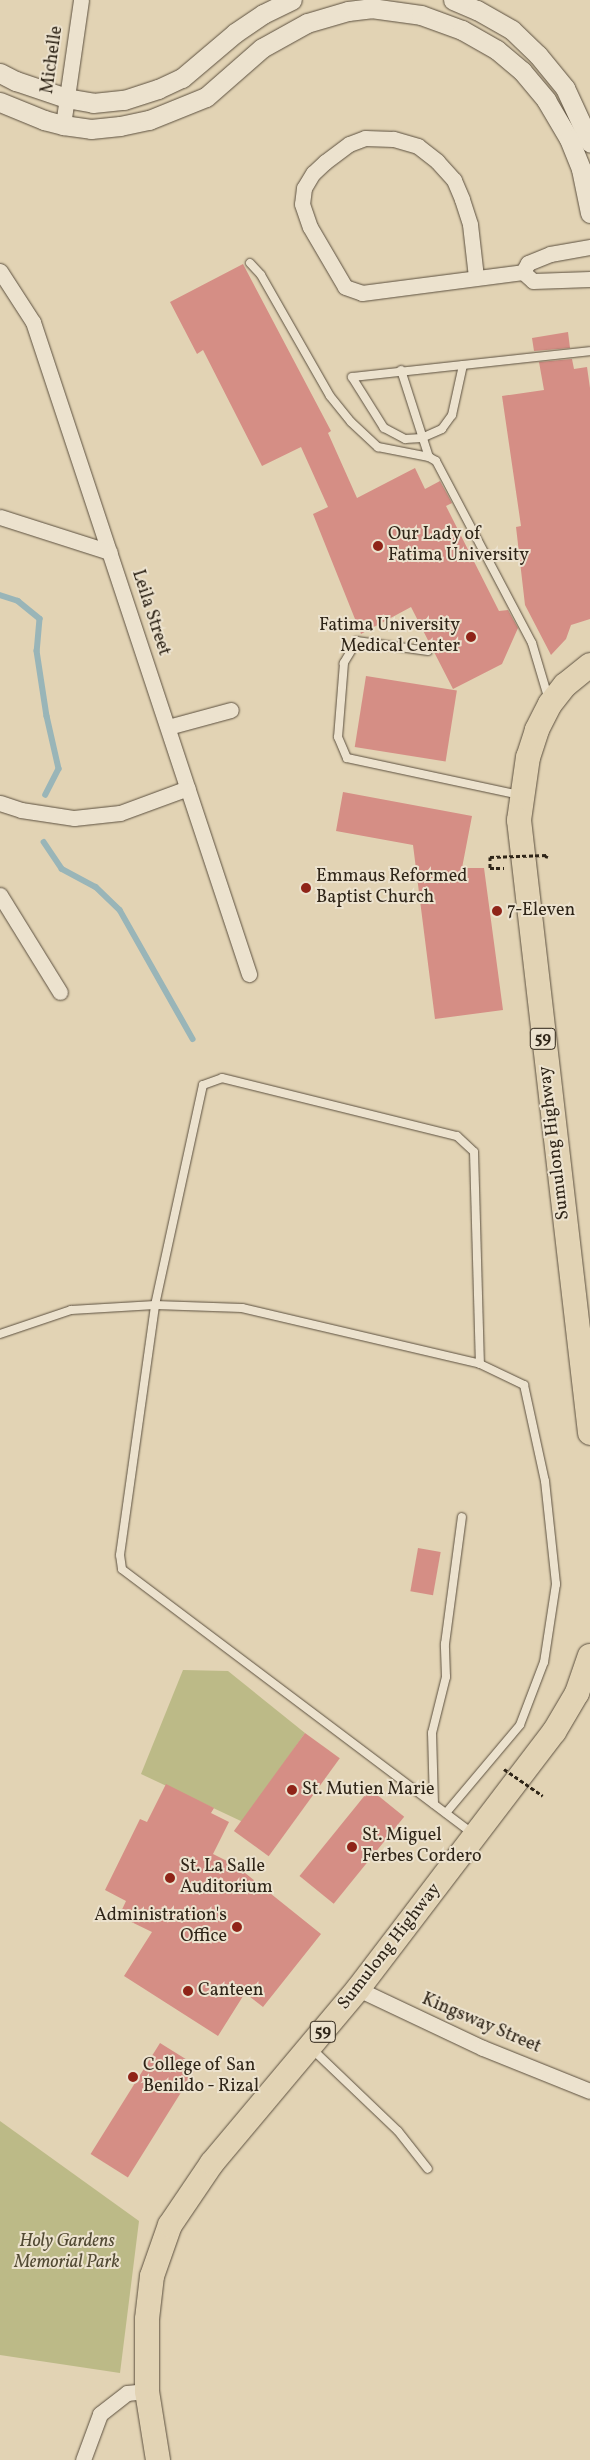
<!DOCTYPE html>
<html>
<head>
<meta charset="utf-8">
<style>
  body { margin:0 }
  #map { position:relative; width:590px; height:2460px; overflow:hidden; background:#e2d3b4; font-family:Vollkorn,serif }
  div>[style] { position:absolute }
  .green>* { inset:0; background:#bcba87 }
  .stream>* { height:5.5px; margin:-2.75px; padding:0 2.75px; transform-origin:2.75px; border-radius:2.75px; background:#99b5b8 }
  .building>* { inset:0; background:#d58e85; transform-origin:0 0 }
  .path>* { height:3px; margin-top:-1.5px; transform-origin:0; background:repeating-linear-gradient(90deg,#2f2518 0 4px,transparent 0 6.5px) }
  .roads { filter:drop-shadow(0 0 1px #5c503f) drop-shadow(0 0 1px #5c503f) }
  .service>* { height:8px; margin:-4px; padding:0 4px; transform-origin:4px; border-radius:4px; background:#ece2ce }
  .minor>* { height:15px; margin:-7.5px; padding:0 7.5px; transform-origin:7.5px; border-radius:7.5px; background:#ece2ce }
  .tertiary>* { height:19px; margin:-9.5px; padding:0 9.5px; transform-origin:9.5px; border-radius:9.5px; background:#ece2ce }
  .primary>* { height:24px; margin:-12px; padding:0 12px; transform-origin:12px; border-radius:12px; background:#e2d3b4 }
  .path-bridge>* { height:3px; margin-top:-1.5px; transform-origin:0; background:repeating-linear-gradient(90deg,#2f2518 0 4px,transparent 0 6.5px) }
  .dots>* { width:14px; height:14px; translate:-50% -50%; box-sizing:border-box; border:2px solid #ece2ce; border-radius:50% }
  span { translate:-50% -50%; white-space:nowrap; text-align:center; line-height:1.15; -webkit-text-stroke:4px #ece2ce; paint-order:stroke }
  .shield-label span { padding:1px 4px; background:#ece2ce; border:1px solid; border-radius:4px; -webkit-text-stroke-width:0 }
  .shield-label { font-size:16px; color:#2f2518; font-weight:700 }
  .street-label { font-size:18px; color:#2f2518 }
  .poi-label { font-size:18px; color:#2f2518 }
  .left { translate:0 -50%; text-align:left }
  .right { translate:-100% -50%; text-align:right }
  .park-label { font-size:18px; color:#524a34; font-style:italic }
</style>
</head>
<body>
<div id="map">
  <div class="green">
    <div style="clip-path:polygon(183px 1670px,228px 1671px,305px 1733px,243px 1822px,141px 1774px)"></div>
    <div style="clip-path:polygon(0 2121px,139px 2221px,120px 2373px,0 2355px)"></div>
  </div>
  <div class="stream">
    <div style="left:0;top:595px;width:19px;rotate:18deg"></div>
    <div style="left:18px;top:601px;width:28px;rotate:39deg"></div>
    <div style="left:40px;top:619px;width:32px;rotate:95deg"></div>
    <div style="left:37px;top:651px;width:66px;rotate:81.3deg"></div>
    <div style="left:47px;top:716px;width:54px;rotate:77.2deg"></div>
    <div style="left:59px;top:769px;width:29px;rotate:117deg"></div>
    <div style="left:44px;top:842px;width:32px;rotate:56deg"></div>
    <div style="left:62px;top:869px;width:38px;rotate:28deg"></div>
    <div style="left:96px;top:887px;width:33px;rotate:44deg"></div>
    <div style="left:120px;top:910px;width:148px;rotate:60.5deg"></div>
  </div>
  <div class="building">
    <div style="clip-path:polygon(243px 264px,331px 431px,328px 433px,357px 498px,415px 468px,425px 489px,440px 481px,452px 503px,446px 506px,499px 611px,508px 610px,518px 628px,502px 664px,453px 689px,411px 607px,361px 634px,313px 514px,328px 507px,301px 447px,262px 466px,203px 350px,197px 354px,170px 302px)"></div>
    <div style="clip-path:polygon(568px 332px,570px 348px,534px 351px,532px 338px)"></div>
    <div style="clip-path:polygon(572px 359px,574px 369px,587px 367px,590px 388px,590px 619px,571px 625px,566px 639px,551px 655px,525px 605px,516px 527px,521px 526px,502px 396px,544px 390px,539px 362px)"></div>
    <div style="left:366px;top:676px;width:92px;height:72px;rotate:9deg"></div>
    <div style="clip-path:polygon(343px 792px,472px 816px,462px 868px,484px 868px,503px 1010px,435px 1019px,413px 845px,336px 831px)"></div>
    <div style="left:418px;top:1548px;width:23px;height:44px;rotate:10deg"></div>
    <div style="left:305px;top:1733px;width:43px;height:121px;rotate:36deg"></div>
    <div style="clip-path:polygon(166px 1784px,214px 1808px,211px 1813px,229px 1822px,213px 1854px,235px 1865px,321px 1934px,263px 2007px,245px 1993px,218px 2036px,124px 1976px,152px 1932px,119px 1916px,126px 1901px,105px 1890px,140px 1819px,147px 1822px)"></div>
    <div style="left:370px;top:1789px;width:44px;height:112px;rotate:39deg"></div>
    <div style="left:160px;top:2043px;width:44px;height:131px;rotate:32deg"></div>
  </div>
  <div class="path">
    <div style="left:490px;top:857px;width:11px;rotate:90deg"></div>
    <div style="left:490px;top:868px;width:14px"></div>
  </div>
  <div class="roads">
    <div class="service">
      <div style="left:250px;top:263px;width:16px;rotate:47deg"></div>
      <div style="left:261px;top:275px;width:139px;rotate:60.3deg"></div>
      <div style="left:330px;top:396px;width:33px;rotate:51deg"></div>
      <div style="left:351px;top:422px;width:37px;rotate:43deg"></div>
      <div style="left:378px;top:447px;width:52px;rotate:11.1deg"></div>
      <div style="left:429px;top:457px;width:8px;rotate:30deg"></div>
      <div style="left:436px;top:461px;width:206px;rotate:62.2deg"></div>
      <div style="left:532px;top:643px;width:59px;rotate:73.4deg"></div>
      <div style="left:463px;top:365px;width:51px;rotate:102.4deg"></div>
      <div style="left:452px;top:415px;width:17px;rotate:126deg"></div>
      <div style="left:442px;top:429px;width:22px;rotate:156deg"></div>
      <div style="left:422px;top:438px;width:17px;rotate:177deg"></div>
      <div style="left:405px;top:439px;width:24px;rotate:-152deg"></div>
      <div style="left:384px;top:428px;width:60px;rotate:-122.1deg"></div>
      <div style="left:352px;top:377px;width:239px;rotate:-6.2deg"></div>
      <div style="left:401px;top:370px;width:91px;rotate:72.2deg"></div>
      <div style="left:428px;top:651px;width:72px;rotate:-172deg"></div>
      <div style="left:357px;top:641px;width:26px;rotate:121deg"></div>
      <div style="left:344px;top:663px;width:74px;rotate:94.6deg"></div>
      <div style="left:338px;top:737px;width:23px;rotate:67deg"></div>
      <div style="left:347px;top:758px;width:176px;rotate:12.1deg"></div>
      <div style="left:0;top:1334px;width:75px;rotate:-18.7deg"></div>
      <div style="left:71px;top:1310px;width:84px;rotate:-3.4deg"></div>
      <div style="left:155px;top:1305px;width:87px;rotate:2deg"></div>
      <div style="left:242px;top:1308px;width:244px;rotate:13.2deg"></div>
      <div style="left:480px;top:1364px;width:49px;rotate:25.5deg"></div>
      <div style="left:524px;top:1385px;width:98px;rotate:77.7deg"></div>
      <div style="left:545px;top:1481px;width:104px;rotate:83.9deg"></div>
      <div style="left:556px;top:1584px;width:79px;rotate:98.7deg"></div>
      <div style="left:544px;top:1662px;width:67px;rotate:110.9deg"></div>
      <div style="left:520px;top:1725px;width:115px;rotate:130.1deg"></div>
      <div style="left:434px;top:1804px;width:71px;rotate:-91.6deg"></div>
      <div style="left:432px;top:1733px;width:58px;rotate:-76deg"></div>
      <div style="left:446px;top:1677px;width:33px;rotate:-92deg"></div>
      <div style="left:445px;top:1644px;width:128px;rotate:-82.4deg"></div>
      <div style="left:472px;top:1833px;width:438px;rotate:-143deg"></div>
      <div style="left:122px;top:1569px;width:14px;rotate:-98deg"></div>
      <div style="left:120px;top:1555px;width:252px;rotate:-82deg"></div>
      <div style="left:155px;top:1305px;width:225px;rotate:-77.7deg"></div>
      <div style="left:203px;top:1085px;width:20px;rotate:-20deg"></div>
      <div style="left:222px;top:1078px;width:242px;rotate:13.9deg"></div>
      <div style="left:457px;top:1136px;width:23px;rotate:43deg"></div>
      <div style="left:474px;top:1152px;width:212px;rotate:88.4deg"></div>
      <div style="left:311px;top:2048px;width:120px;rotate:43.7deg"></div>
      <div style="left:398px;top:2131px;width:48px;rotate:51.7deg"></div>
    </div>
    <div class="minor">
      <div style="left:63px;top:125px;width:126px;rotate:-81.8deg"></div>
      <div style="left:0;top:271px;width:61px;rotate:57.1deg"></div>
      <div style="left:33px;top:322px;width:687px;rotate:71.67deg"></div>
      <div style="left:523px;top:272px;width:10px;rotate:-61deg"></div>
      <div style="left:528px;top:263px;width:24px;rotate:-22deg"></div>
      <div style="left:550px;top:254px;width:41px;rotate:-9.9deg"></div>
      <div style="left:476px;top:277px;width:53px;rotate:-96.5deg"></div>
      <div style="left:470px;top:224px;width:26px;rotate:-108deg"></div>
      <div style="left:462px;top:199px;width:21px;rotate:-113deg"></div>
      <div style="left:454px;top:180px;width:25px;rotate:-132deg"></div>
      <div style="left:437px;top:161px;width:24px;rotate:-142deg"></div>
      <div style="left:418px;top:146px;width:26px;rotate:-164deg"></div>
      <div style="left:393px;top:139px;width:28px;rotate:-178deg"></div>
      <div style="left:365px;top:138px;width:17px;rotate:159deg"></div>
      <div style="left:349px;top:144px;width:30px;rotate:143deg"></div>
      <div style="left:325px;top:162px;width:16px;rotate:137deg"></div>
      <div style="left:313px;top:173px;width:17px;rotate:121deg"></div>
      <div style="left:304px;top:188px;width:16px;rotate:97deg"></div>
      <div style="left:302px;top:204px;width:24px;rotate:71deg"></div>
      <div style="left:310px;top:227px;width:69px;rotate:59.7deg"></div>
      <div style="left:345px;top:287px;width:18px;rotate:19deg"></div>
      <div style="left:362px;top:293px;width:162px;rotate:-7.4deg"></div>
      <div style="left:523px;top:272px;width:13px;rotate:42deg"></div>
      <div style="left:533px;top:281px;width:57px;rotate:-2deg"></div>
      <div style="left:0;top:517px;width:115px;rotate:17.7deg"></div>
      <div style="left:168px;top:727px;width:65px;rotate:-15.1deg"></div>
      <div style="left:0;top:803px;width:22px;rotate:18deg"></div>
      <div style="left:21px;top:810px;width:54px;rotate:8.6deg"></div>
      <div style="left:74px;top:818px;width:46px;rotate:-6.2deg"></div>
      <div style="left:120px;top:813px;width:72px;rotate:-20.2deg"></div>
      <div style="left:0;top:895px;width:114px;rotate:58.3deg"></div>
      <div style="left:358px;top:1989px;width:138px;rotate:25.3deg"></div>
      <div style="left:483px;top:2048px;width:115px;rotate:21.9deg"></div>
      <div style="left:83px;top:2460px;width:49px;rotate:-69.7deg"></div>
      <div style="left:100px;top:2414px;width:34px;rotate:-38deg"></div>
      <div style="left:127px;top:2393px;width:20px;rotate:-6deg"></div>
    </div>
    <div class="tertiary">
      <div style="left:453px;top:0;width:26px;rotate:23deg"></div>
      <div style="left:477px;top:10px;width:40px;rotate:29.7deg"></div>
      <div style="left:512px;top:30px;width:36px;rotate:44deg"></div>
      <div style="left:538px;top:55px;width:43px;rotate:50.7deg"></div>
      <div style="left:565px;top:88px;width:60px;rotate:65.2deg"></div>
      <div style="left:0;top:73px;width:18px;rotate:27deg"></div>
      <div style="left:16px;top:81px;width:53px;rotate:18.8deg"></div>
      <div style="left:66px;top:98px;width:27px;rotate:10deg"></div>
      <div style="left:93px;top:103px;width:31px;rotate:-6deg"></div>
      <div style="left:124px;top:100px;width:36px;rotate:-18deg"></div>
      <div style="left:158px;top:89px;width:26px;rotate:-25deg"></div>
      <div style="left:182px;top:78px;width:70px;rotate:-40.3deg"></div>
      <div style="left:235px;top:33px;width:34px;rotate:-34deg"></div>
      <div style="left:263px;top:14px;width:32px;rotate:-26deg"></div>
      <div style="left:0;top:102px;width:48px;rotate:22.2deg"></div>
      <div style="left:44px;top:120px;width:20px;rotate:15deg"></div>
      <div style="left:63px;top:125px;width:28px;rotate:8deg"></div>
      <div style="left:91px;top:129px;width:29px;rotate:-6deg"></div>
      <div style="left:120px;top:126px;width:30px;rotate:-12deg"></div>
      <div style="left:149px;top:120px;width:61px;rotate:-22deg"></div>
      <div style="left:206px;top:97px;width:74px;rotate:-41.2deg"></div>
      <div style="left:262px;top:48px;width:51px;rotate:-29.1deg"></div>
      <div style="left:307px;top:23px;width:43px;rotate:-16.3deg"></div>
      <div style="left:348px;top:11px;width:23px;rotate:-7deg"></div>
      <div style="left:371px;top:8px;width:50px;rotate:8deg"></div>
      <div style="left:421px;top:15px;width:44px;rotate:20.1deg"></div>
      <div style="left:462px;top:30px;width:40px;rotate:29.7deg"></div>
      <div style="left:497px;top:50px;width:33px;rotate:40deg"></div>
      <div style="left:522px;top:71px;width:38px;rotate:50deg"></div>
      <div style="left:546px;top:100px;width:45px;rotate:59.5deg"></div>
      <div style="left:569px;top:139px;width:32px;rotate:68deg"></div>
      <div style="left:581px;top:169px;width:45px;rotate:78.4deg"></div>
    </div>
    <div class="primary">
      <div style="left:590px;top:665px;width:32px;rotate:141deg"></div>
      <div style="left:565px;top:685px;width:24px;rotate:128deg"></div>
      <div style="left:550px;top:704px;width:29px;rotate:117deg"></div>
      <div style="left:537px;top:730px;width:28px;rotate:108deg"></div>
      <div style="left:528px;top:757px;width:64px;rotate:98.1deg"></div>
      <div style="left:519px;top:820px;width:617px;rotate:83.39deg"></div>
      <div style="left:158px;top:2460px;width:70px;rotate:-99.1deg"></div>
      <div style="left:147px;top:2391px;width:72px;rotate:-90deg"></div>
      <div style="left:147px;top:2319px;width:43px;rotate:-83.4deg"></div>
      <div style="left:152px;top:2276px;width:54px;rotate:-70.6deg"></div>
      <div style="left:170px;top:2225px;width:75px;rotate:-55.9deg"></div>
      <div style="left:212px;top:2163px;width:227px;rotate:-50deg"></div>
      <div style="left:358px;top:1989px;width:323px;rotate:-52.7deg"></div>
      <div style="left:554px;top:1732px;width:45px;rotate:-59.5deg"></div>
      <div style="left:577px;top:1693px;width:39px;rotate:-71deg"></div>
    </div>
  </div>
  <div class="path-bridge">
    <div style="left:490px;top:857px;width:57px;rotate:-2deg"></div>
    <div style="left:547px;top:855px;width:3px;rotate:108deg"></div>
    <div style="left:504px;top:1769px;width:47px;rotate:34.7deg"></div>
  </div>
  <div class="dots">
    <div style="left:378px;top:546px;background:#8f2418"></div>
    <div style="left:471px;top:637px;background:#8f2418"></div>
    <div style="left:306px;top:888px;background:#8f2418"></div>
    <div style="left:497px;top:911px;background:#8f2418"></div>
    <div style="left:292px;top:1790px;background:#8f2418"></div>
    <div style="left:352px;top:1847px;background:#8f2418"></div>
    <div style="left:170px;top:1878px;background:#8f2418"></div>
    <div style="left:237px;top:1927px;background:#8f2418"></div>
    <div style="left:188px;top:1991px;background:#8f2418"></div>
    <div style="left:133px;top:2077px;background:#8f2418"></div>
  </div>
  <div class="shield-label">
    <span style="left:543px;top:1039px">59</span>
    <span style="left:323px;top:2032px">59</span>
  </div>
  <div class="street-label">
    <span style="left:53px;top:60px;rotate:-82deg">Michelle</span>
    <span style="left:150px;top:613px;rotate:72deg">Leila Street</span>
    <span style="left:555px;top:1143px;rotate:-97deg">Sumulong Highway</span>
    <span style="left:390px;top:1947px;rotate:-52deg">Sumulong Highway</span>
    <span style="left:481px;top:2024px;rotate:23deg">Kingsway Street</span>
  </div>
  <div class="poi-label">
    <span class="left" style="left:388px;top:546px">Our Lady of<br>Fatima University</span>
    <span class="right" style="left:460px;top:637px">Fatima University<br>Medical Center</span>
    <span class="left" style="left:316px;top:888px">Emmaus Reformed<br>Baptist Church</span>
    <span class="left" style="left:507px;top:911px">7-Eleven</span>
    <span class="left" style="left:302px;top:1790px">St. Mutien Marie</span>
    <span class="left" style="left:362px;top:1847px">St. Miguel<br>Ferbes Cordero</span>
    <span class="left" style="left:180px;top:1878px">St. La Salle<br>Auditorium</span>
    <span class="right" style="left:227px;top:1927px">Administration's<br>Office</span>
    <span class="left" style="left:198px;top:1991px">Canteen</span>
    <span class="left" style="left:143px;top:2077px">College of San<br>Benildo - Rizal</span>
  </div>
  <div class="park-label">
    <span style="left:67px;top:2253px">Holy Gardens<br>Memorial Park</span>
  </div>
</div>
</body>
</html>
